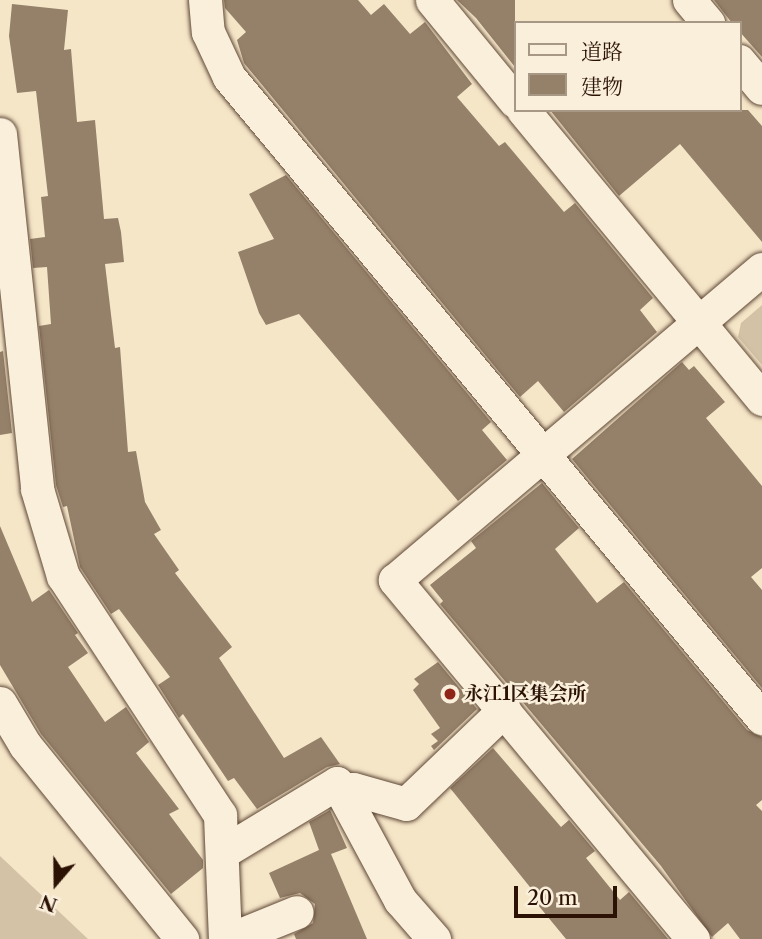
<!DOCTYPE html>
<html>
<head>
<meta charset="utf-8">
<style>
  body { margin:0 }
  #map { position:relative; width:762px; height:939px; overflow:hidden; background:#f6e6c8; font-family:"Libre Caslon Text","Noto Serif JP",serif }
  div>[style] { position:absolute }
  .green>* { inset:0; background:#d4c2a7 }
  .building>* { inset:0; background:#95806a }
  .roads { filter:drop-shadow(0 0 2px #5e4736) drop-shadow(0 0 2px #5e4736) }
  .minor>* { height:33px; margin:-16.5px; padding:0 16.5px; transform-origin:16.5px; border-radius:16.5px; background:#f9efdb }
  .dots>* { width:19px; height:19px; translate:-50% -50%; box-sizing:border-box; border:4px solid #f9efdb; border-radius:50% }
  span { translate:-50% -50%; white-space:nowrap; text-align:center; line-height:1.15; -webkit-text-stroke:5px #f9efdb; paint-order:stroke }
  .poi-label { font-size:19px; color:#2c1205; font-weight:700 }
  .left { translate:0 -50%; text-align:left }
  .legend { position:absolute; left:514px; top:21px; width:228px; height:91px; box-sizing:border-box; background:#f9efdb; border:2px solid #a79785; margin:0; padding:9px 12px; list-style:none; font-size:21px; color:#2c1205 }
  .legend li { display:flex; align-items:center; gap:14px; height:35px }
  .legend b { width:35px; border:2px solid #a79785 }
  .north { position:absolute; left:21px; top:848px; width:70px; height:70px; -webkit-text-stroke:5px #f9efdb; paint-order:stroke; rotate:200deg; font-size:19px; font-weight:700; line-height:28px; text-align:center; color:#2c1205 }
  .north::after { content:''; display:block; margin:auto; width:24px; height:32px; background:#2c1205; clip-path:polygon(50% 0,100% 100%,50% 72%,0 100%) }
  .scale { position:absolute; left:514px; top:886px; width:103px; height:32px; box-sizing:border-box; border:4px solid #2c1205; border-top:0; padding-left:9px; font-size:21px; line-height:24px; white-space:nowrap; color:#2c1205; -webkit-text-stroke:5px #f9efdb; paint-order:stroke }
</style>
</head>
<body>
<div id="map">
  <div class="green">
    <div style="clip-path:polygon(762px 305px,762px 365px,738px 337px,741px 323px)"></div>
    <div style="clip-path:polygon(0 856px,88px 939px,0 939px)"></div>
  </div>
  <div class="building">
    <div style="clip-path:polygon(224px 0,358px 0,371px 15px,384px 4px,410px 34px,425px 22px,472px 84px,457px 97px,499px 146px,505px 142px,564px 212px,575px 203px,653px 298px,640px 310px,657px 332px,564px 412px,538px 381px,520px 397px,244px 63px,237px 40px,246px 32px,225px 8px)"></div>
    <div style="clip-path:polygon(457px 0,515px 0,515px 67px,476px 18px)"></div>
    <div style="clip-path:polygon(714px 0,762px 0,762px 57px,739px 31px,739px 23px,732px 23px)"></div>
    <div style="clip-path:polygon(12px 4px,68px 10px,64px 50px,71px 49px,77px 122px,95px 120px,104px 219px,118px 218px,121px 232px,124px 262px,105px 264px,115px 348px,120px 347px,128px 452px,136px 451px,145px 502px,161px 530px,154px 534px,179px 570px,175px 573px,232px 647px,219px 658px,284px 758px,321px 737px,340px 764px,327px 767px,257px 809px,234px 778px,228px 781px,183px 714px,179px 718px,158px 685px,170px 677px,119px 609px,111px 614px,80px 567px,67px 506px,63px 507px,56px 485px,39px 326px,51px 324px,47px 267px,33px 268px,30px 239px,45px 237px,41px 197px,48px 196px,36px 91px,17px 93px,9px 36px)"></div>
    <div style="clip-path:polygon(550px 110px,748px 110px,762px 126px,762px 242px,680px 144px,619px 196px)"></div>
    <div style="clip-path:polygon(286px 175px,491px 422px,482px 430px,507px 460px,458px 501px,299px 314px,266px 325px,259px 313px,238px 252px,274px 239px,249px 194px)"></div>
    <div style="clip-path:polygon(3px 351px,12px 433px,0 435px,0 352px)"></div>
    <div style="clip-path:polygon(682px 362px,689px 370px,694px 366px,725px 402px,706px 418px,762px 486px,762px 568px,751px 577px,762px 590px,762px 688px,572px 459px)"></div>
    <div style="clip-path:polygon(542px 483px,579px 528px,555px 549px,597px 603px,624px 582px,747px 730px,762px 737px,762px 800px,756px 805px,762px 811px,762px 939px,740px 939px,728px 923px,712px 937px,661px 866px,440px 604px,443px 601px,430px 585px,476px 548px,471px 541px)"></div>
    <div style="clip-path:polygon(0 526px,32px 602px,49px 590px,78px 633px,75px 635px,88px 653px,68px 667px,105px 722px,126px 707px,149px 742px,136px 753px,179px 809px,169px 814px,203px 860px,203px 868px,171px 894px,41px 734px,0 665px)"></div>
    <div style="clip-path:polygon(438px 662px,477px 709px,434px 750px,431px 746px,438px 741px,431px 734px,440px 728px,413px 690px,419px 684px,414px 679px)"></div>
    <div style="clip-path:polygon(493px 748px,561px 827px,569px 820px,595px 851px,586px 858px,620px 900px,629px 892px,668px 939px,566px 939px,538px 905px,542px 902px,450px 788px)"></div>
    <div style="clip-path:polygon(330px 810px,347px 848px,331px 854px,367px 939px,296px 939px,294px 934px,313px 923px,315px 904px,300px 893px,280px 898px,269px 873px,319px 850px,309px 822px)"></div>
  </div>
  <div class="roads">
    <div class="minor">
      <div style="left:205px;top:0;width:32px;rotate:85deg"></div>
      <div style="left:208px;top:32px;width:50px;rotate:65deg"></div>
      <div style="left:229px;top:77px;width:834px;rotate:50.26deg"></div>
      <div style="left:432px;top:0;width:131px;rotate:50.6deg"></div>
      <div style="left:689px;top:0;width:30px;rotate:50deg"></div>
      <div style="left:739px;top:61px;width:35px;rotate:50deg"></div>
      <div style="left:523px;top:110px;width:375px;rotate:50.4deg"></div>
      <div style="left:0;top:134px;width:357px;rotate:84deg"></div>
      <div style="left:37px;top:489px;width:91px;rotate:73.4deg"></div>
      <div style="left:63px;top:576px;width:286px;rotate:56.7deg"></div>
      <div style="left:220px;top:815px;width:124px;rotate:87.7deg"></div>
      <div style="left:0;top:703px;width:49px;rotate:59.2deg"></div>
      <div style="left:25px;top:745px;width:250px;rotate:51deg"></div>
      <div style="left:341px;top:791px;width:12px;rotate:-9deg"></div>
      <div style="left:353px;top:789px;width:55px;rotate:15.8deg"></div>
      <div style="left:406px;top:804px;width:136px;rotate:-43.8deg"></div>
      <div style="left:223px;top:852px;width:133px;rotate:-31.2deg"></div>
      <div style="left:337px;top:783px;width:133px;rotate:61.7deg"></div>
      <div style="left:400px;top:900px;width:52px;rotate:48.9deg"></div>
      <div style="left:225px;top:936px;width:15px;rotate:-4deg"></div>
      <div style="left:240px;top:935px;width:61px;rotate:-22deg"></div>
      <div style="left:693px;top:939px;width:467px;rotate:-129.7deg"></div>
      <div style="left:395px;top:580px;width:481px;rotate:-40.3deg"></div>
    </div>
  </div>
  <div class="dots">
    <div style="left:450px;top:694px;background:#8f2418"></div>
  </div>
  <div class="poi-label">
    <span class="left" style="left:464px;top:694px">永江1区集会所</span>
  </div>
  <ul class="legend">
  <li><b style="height:9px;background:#f9efdb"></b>道路</li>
  <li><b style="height:19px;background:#95806a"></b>建物</li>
  </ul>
  <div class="north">N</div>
  <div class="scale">20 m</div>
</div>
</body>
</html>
